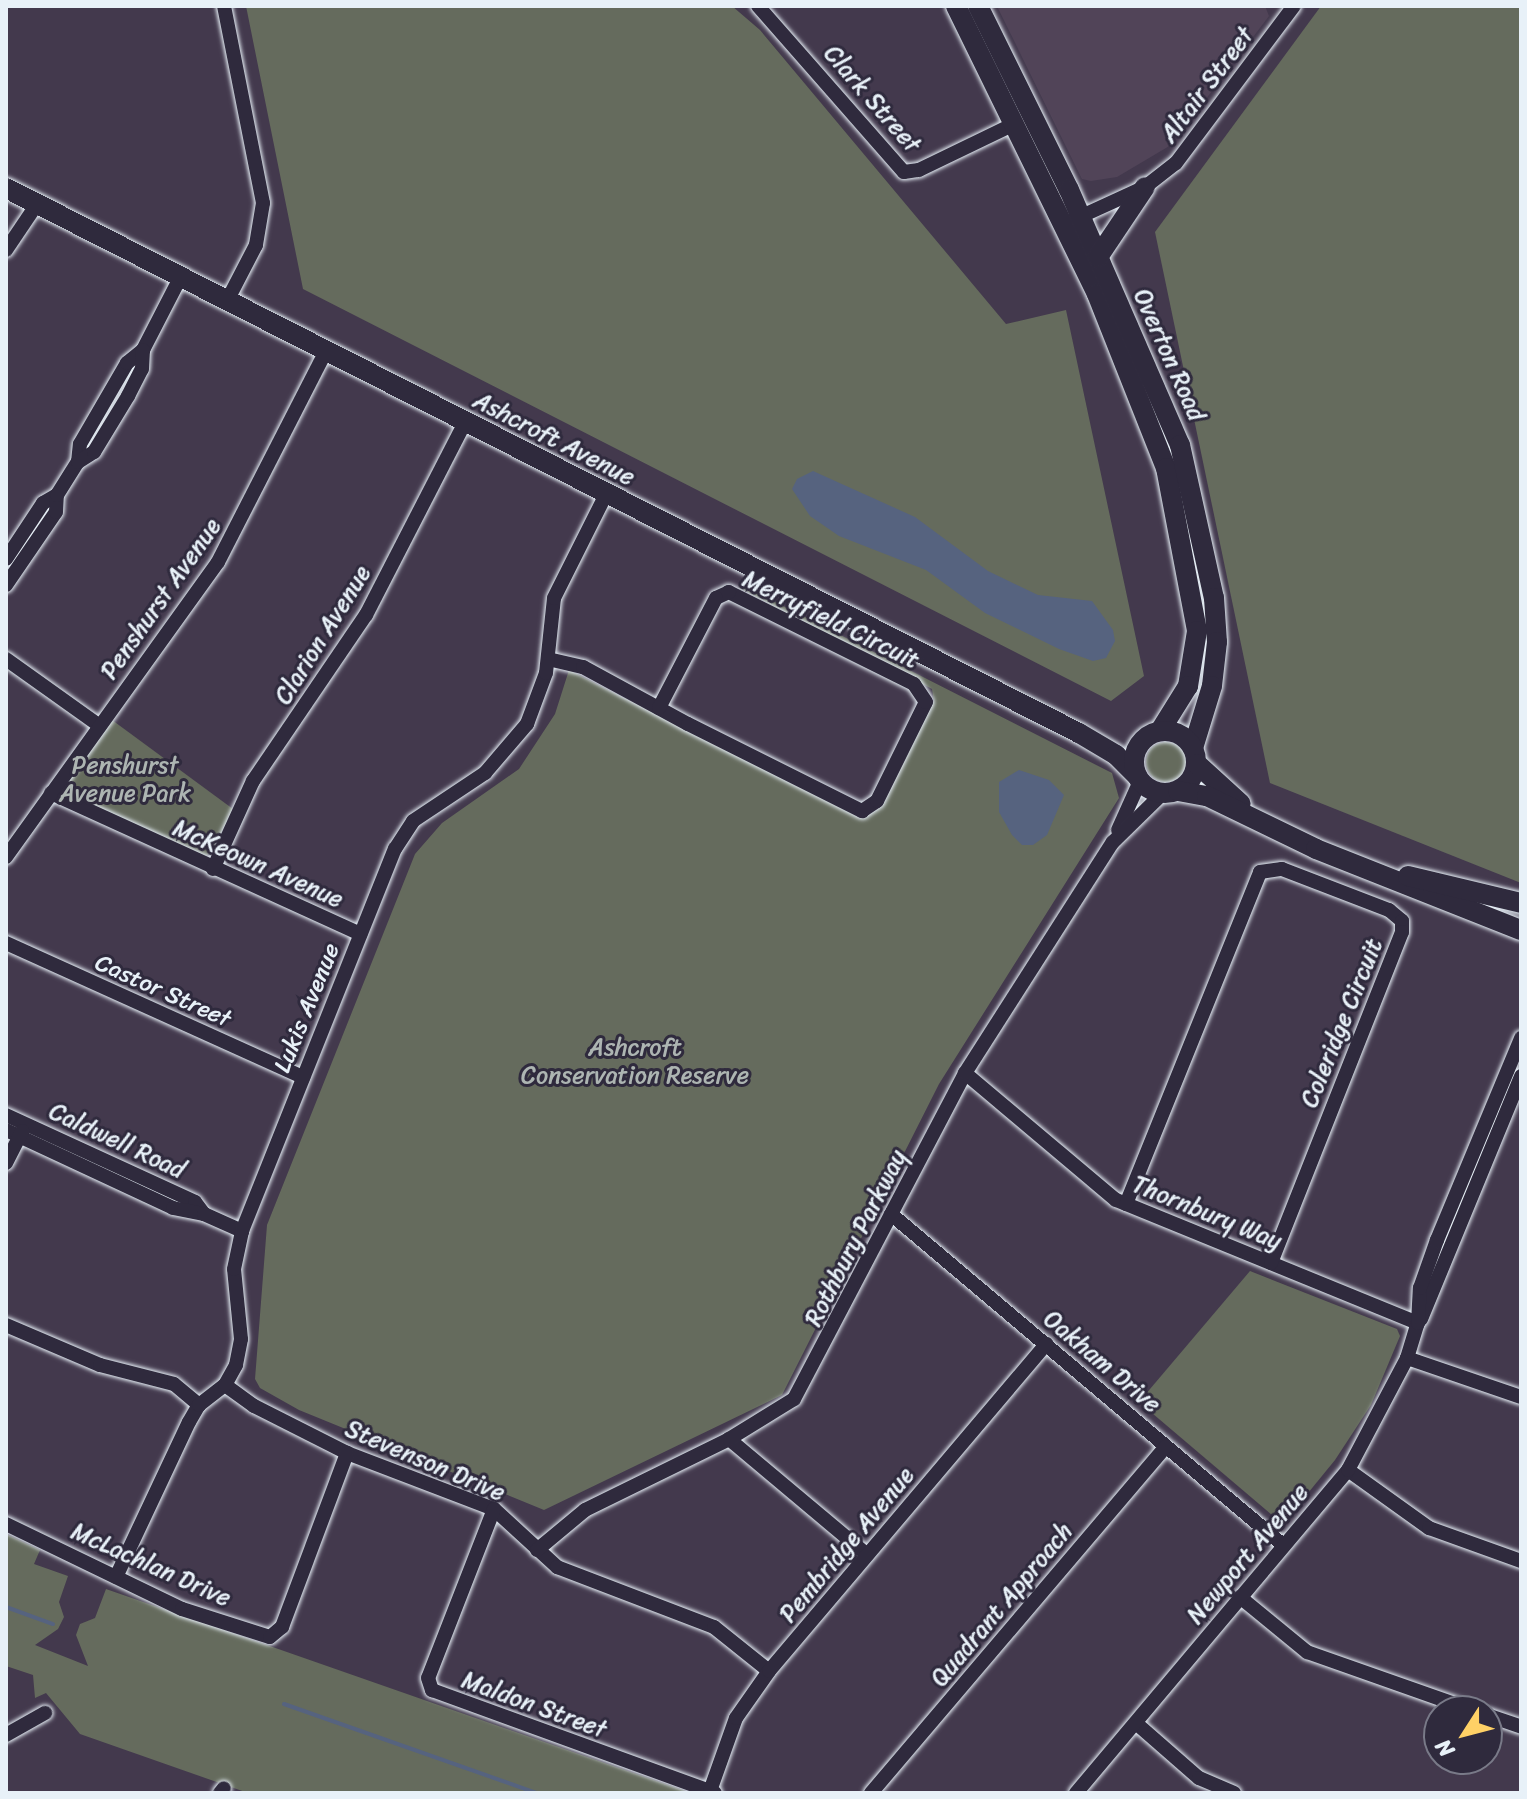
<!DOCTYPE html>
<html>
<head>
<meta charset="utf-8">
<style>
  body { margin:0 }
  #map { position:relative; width:1527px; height:1799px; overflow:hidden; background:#43394d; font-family:Sriracha,sans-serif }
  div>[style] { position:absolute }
  .built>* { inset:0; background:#514458 }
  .green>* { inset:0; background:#656b5d }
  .round { border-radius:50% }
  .water>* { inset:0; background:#56637f }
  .stream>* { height:4px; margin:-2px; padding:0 2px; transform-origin:2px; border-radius:2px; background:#56637f }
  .roads { filter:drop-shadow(0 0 2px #e8f1f8) drop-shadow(0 0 2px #e8f1f8) }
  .street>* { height:14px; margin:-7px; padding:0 7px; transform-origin:7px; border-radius:7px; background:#2f2a3d }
  .secondary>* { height:20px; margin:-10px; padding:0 10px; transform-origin:10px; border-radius:10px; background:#2f2a3d }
  .secondary>.ring { margin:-10px; padding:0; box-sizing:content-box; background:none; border:20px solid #2f2a3d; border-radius:50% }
  span { translate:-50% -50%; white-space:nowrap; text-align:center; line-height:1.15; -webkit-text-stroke:6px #2f2a3d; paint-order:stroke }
  .street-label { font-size:24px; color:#e8f1f8 }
  .park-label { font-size:24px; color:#adb5b2 }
  .frame { position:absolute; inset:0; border:8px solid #e8f1f8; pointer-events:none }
  .north { position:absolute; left:1423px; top:1695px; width:80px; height:80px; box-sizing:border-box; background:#2f2a3d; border:2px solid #797a88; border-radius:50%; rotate:234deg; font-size:22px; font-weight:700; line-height:32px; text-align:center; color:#e8f1f8 }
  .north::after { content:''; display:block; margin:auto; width:28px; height:36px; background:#ffd166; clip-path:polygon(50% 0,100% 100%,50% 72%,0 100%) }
</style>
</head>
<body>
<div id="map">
  <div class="built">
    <div style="clip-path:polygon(997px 6px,1265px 6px,1269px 16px,1171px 145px,1117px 177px,1091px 181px,1082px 179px)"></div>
  </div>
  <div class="green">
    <div style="clip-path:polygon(246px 6px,732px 6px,760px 30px,1006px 324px,1066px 310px,1144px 676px,1111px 701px,303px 289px)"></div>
    <div style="clip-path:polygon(1321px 6px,1521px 6px,1521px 883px,1270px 783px,1155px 232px)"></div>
    <div style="clip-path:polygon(740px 584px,1112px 773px,1119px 798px,939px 1084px,782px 1395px,544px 1510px,299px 1410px,260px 1388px,255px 1379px,267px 1225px,415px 854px,442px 823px,519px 769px,555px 714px,569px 670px,860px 818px,880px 808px,934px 701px,932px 689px,739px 588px)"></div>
    <div style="clip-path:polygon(112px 720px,233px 809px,212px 852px,205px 856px,68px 794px,67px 783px)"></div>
    <div class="round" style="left:1146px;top:742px;width:40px;height:40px"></div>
    <div style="clip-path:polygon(1250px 1271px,1397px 1329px,1400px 1336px,1371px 1405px,1335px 1460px,1286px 1520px,1279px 1521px,1139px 1402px)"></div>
    <div style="clip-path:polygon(6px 1534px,40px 1550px,34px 1564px,68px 1576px,59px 1602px,64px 1617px,58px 1629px,35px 1645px,88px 1666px,76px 1635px,80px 1624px,95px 1618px,106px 1589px,691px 1793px,248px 1793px,80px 1734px,46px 1693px,35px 1698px,33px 1675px,6px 1666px)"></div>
  </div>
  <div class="water">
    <div style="clip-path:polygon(813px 471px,915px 517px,988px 571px,1038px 595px,1092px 601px,1113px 630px,1115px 641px,1106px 658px,1093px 661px,1059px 649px,985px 613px,926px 570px,839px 536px,810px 516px,792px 489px,797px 479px)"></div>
    <div style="clip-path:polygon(1019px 770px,1049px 780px,1064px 795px,1047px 835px,1033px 845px,1022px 845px,1012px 835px,999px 812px,999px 782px)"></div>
  </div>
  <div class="stream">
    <div style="left:6px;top:1607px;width:50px;rotate:19.9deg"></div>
    <div style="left:284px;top:1704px;width:268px;rotate:19.4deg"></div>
  </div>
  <div class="roads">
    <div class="street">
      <div style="left:224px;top:6px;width:201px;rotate:78.8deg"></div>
      <div style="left:263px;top:203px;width:43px;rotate:99.5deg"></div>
      <div style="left:256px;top:245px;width:63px;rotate:117.4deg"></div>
      <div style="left:758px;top:6px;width:221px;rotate:48.7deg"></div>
      <div style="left:904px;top:172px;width:15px;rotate:-8deg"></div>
      <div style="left:919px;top:170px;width:103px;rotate:-25.8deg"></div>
      <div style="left:1073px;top:220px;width:79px;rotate:-24.6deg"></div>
      <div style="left:1145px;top:187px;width:39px;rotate:-38deg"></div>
      <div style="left:1176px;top:163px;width:196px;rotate:-53.1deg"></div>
      <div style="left:6px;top:250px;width:55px;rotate:-56deg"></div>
      <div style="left:78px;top:462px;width:18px;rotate:-84deg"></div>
      <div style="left:80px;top:444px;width:94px;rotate:-59.9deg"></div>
      <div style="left:127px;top:363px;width:21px;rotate:-39deg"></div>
      <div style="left:143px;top:350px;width:81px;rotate:-62.8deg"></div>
      <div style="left:6px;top:559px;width:67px;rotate:-56.5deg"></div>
      <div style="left:43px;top:503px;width:16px;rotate:-30deg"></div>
      <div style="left:6px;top:585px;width:88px;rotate:-55.6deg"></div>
      <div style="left:56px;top:512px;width:17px;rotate:-87deg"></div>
      <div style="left:57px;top:495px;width:39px;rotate:-58deg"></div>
      <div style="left:78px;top:462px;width:19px;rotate:-32deg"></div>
      <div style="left:94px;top:452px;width:66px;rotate:-58.7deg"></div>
      <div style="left:128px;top:396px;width:30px;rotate:-63deg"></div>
      <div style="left:142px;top:369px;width:19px;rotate:-87deg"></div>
      <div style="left:6px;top:659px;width:115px;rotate:35.5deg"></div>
      <div style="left:548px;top:659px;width:36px;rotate:13deg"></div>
      <div style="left:583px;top:667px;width:119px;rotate:28.5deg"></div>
      <div style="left:688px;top:724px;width:195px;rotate:26.6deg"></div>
      <div style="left:862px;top:811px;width:18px;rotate:-34deg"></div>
      <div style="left:877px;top:801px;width:110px;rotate:-63.7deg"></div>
      <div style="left:926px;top:702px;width:22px;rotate:-124deg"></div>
      <div style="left:914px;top:684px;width:207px;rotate:-153.6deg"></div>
      <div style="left:729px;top:592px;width:14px;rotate:155deg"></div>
      <div style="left:716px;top:598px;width:124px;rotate:117.4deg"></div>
      <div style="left:51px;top:793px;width:340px;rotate:24.5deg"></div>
      <div style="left:1118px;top:830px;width:54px;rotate:-65.8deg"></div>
      <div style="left:6px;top:857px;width:363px;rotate:-54.3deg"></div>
      <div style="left:218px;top:562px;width:237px;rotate:-62.9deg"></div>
      <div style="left:213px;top:869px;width:97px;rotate:-65.6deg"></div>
      <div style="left:253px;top:781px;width:201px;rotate:-55.8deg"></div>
      <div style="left:366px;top:615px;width:217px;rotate:-62.8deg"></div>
      <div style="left:6px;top:943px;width:326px;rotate:24.3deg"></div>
      <div style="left:965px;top:1073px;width:197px;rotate:40.1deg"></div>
      <div style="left:1116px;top:1200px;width:326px;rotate:22.2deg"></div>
      <div style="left:6px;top:1115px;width:208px;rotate:24.7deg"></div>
      <div style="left:195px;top:1202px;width:15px;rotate:53deg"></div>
      <div style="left:6px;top:1130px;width:184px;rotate:25deg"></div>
      <div style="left:173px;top:1208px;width:32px;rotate:11deg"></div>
      <div style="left:204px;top:1214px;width:42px;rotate:24.1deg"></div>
      <div style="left:6px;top:1163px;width:36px;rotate:-63deg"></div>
      <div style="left:1126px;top:1204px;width:358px;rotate:-68deg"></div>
      <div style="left:1260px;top:872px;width:22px;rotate:-8deg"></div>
      <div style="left:1282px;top:869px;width:115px;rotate:21deg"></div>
      <div style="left:1389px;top:910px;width:17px;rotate:40deg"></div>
      <div style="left:1402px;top:921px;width:11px;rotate:90deg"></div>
      <div style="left:1402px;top:932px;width:356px;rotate:111.6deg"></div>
      <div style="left:891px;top:1214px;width:513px;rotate:40.18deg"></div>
      <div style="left:1421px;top:1319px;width:263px;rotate:-67.6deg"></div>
      <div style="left:6px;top:1325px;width:102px;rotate:23.1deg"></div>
      <div style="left:100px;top:1365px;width:76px;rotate:14.4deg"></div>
      <div style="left:174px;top:1384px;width:33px;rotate:40deg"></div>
      <div style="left:1407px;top:1358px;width:120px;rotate:18.9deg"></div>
      <div style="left:225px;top:1385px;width:36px;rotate:36deg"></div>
      <div style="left:254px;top:1406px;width:104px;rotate:26.8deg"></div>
      <div style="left:347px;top:1453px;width:157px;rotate:20.9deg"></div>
      <div style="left:494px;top:1509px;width:86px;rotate:42.6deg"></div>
      <div style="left:557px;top:1567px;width:168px;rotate:20.9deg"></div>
      <div style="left:714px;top:1627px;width:70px;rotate:38.7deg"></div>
      <div style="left:729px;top:1439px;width:180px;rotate:40deg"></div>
      <div style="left:1348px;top:1470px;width:100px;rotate:35.6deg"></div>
      <div style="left:1429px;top:1528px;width:98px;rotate:19.7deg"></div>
      <div style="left:494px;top:1509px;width:181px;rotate:111.3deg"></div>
      <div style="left:428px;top:1678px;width:13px;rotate:72deg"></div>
      <div style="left:432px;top:1690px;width:301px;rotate:20deg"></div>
      <div style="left:6px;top:1524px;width:195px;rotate:25.8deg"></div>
      <div style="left:182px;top:1609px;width:92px;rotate:17.7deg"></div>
      <div style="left:270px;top:1637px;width:16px;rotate:-40deg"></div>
      <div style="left:282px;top:1627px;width:186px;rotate:-69.5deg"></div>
      <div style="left:537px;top:1550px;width:62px;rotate:-39.8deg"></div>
      <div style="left:585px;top:1510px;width:161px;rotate:-26.2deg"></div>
      <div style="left:729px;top:1439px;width:76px;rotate:-31.6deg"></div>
      <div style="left:794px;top:1399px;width:368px;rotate:-62.3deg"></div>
      <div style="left:965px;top:1073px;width:274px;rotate:-57.4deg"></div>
      <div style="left:1113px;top:842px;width:70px;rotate:-44.4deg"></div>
      <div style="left:116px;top:1577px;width:171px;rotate:-64.8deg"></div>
      <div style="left:189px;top:1422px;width:20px;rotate:-60deg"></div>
      <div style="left:199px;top:1405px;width:33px;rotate:-38deg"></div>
      <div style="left:225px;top:1385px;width:23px;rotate:-61deg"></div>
      <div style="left:236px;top:1365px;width:26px;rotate:-79deg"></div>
      <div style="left:241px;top:1339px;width:70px;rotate:-95.7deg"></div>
      <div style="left:234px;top:1269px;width:39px;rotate:-78deg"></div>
      <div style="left:242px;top:1231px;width:412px;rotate:-68.2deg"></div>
      <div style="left:395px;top:849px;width:33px;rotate:-57deg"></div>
      <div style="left:413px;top:821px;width:87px;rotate:-33.7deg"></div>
      <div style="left:485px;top:773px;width:65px;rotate:-49.4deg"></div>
      <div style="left:527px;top:724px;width:54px;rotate:-69.6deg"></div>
      <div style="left:546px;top:673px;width:75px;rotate:-83.9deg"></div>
      <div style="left:554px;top:598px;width:116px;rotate:-63.4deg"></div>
      <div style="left:1240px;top:1597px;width:87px;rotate:39.4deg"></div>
      <div style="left:1307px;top:1652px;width:178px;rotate:19.4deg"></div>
      <div style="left:1487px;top:1715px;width:36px;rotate:19deg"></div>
      <div style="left:1137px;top:1724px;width:82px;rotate:41.1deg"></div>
      <div style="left:1199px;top:1778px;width:38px;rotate:23deg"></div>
      <div style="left:6px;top:1735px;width:45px;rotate:-29.4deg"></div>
      <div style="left:710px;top:1791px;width:77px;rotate:-70.4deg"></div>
      <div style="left:736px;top:1718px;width:57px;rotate:-54.9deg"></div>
      <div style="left:769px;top:1671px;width:429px;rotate:-49.7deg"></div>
      <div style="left:220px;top:1793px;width:6px;rotate:-51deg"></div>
      <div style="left:871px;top:1793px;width:455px;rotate:-49.6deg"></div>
      <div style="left:1076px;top:1793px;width:422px;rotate:-49.9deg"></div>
      <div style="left:1348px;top:1470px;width:127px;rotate:-62.2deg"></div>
      <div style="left:1407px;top:1358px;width:37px;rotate:-73deg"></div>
      <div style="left:1418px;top:1323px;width:35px;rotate:-87deg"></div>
      <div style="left:1420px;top:1288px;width:51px;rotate:-70.5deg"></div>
      <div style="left:1437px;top:1240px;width:219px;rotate:-67.4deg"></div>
    </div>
    <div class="secondary">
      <div style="left:956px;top:6px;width:321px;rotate:63.9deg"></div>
      <div style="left:1097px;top:294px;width:187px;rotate:68.4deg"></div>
      <div style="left:1166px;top:468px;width:166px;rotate:79.2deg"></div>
      <div style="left:1197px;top:631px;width:56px;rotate:99.3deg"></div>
      <div style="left:1188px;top:686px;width:53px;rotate:121.9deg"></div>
      <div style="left:978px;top:6px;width:205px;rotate:63.7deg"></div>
      <div style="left:1069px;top:190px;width:278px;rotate:66.5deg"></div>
      <div style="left:1180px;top:445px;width:157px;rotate:77.5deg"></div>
      <div style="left:1214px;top:598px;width:44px;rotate:86.1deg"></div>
      <div style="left:1217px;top:642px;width:44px;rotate:96.5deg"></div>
      <div style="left:1212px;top:686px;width:65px;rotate:107deg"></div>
      <div style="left:6px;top:188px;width:1203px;rotate:26.93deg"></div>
      <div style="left:1079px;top:733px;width:43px;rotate:30.7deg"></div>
      <div style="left:1116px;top:755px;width:30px;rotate:45deg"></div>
      <div style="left:1098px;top:257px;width:84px;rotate:-56.1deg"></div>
      <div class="ring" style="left:1134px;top:731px;width:42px;height:42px"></div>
      <div style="left:1197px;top:764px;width:59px;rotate:42.3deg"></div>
      <div style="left:1178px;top:791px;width:29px;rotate:10deg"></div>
      <div style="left:1207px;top:796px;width:121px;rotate:25.9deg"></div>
      <div style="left:1316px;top:849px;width:220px;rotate:21.6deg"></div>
      <div style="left:1408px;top:876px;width:116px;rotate:13.4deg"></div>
    </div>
  </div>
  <div class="street-label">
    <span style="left:1207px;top:85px;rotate:-53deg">Altair Street</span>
    <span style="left:872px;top:99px;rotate:49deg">Clark Street</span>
    <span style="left:1169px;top:355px;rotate:66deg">Overton Road</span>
    <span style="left:554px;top:439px;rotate:27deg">Ashcroft Avenue</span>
    <span style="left:161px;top:599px;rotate:-55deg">Penshurst Avenue</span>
    <span style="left:831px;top:620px;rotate:26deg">Merryfield Circuit</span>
    <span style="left:323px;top:635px;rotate:-58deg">Clarion Avenue</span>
    <span style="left:258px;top:864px;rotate:24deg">McKeown Avenue</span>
    <span style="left:163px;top:991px;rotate:24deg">Castor Street</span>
    <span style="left:307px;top:1008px;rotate:-68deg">Lukis Avenue</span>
    <span style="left:1342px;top:1023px;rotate:-68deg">Coleridge Circuit</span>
    <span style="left:117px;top:1141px;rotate:25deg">Caldwell Road</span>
    <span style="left:1207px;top:1213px;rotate:22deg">Thornbury Way</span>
    <span style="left:856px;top:1238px;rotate:-63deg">Rothbury Parkway</span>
    <span style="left:1102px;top:1362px;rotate:40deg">Oakham Drive</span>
    <span style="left:425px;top:1461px;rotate:23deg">Stevenson Drive</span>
    <span style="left:847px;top:1545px;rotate:-50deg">Pembridge Avenue</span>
    <span style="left:1248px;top:1554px;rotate:-50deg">Newport Avenue</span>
    <span style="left:151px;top:1565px;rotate:24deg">McLachlan Drive</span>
    <span style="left:1002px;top:1605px;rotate:-50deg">Quadrant Approach</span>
    <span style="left:534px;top:1705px;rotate:20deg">Maldon Street</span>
  </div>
  <div class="park-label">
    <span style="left:125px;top:780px">Penshurst<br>Avenue Park</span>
    <span style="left:635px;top:1062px">Ashcroft<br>Conservation Reserve</span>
  </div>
  <div class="frame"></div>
  <div class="north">N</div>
</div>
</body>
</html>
